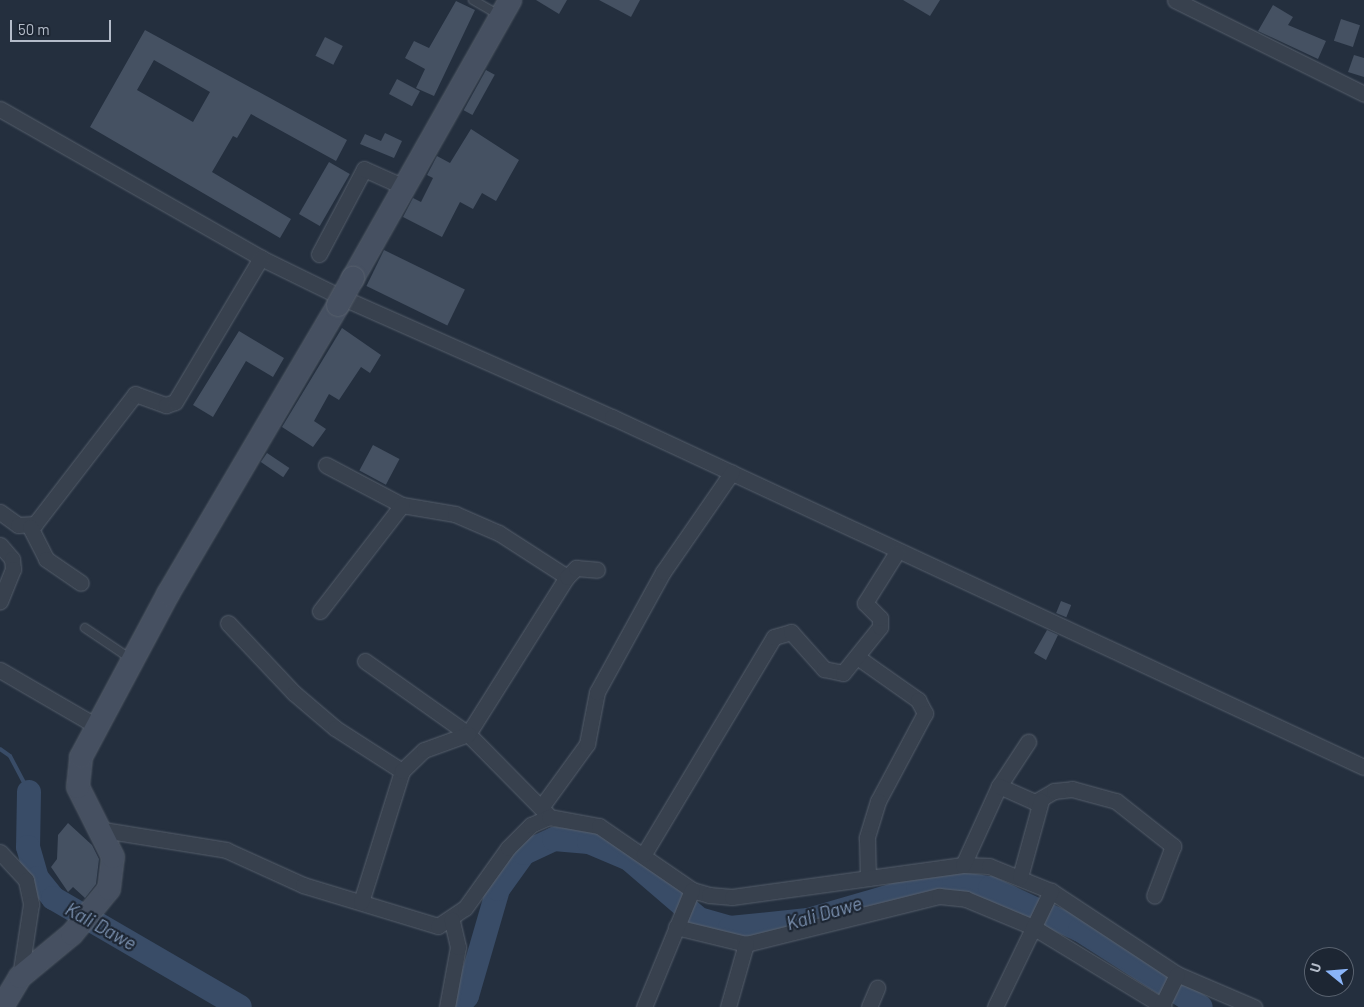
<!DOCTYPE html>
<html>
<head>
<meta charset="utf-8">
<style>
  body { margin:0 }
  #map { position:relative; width:1364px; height:1007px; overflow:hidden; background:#242f3e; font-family:Barlow,sans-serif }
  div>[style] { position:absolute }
  .stream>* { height:4px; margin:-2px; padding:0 2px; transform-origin:2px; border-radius:2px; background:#394c67 }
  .river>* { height:24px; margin:-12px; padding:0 12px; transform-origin:12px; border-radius:12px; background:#394c67 }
  .building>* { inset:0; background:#455162; transform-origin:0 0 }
  .roads { filter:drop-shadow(0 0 1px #565f6c) drop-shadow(0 0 1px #565f6c) }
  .lane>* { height:8px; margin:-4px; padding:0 4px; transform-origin:4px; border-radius:4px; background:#38414e }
  .street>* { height:15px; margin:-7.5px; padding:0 7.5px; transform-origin:7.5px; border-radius:7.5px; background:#38414e }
  .secondary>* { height:22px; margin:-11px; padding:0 11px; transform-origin:11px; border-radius:11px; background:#465061 }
  .bridges { filter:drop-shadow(0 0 1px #565f6c) drop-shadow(0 0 1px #565f6c) }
  .secondary-bridge>* { height:22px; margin:-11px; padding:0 11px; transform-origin:11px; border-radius:11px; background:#465061 }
  span { translate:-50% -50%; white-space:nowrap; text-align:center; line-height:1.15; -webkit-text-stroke:4.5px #1d2633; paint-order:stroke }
  .water-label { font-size:19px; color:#7c92b1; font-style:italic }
  .north { position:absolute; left:1304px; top:947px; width:50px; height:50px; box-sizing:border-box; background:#1d2633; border:1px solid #59626f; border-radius:50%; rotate:287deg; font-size:14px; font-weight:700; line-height:20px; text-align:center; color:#b4bcc9 }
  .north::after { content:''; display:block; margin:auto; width:18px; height:22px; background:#8ab4f8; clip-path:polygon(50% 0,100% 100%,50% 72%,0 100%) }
  .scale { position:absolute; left:10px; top:20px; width:101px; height:22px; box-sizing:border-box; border:2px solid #b4bcc9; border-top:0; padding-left:6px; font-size:15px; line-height:18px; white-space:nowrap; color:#b4bcc9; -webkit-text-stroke:4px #1d2633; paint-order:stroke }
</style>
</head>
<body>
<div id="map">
  <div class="stream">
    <div style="left:0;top:749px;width:12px;rotate:35deg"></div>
    <div style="left:10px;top:756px;width:41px;rotate:62.2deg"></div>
  </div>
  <div class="river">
    <div style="left:29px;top:792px;width:55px;rotate:91deg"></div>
    <div style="left:28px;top:847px;width:32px;rotate:74deg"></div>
    <div style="left:37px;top:878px;width:26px;rotate:51deg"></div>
    <div style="left:53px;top:898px;width:216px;rotate:30.2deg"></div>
    <div style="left:458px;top:1007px;width:14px;rotate:-51deg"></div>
    <div style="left:467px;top:996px;width:111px;rotate:-73.8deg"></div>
    <div style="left:498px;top:889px;width:44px;rotate:-54.2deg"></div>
    <div style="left:524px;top:853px;width:33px;rotate:-25deg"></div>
    <div style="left:554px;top:839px;width:35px;rotate:5deg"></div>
    <div style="left:589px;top:842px;width:43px;rotate:23deg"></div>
    <div style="left:629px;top:859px;width:92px;rotate:40.6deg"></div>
    <div style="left:699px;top:919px;width:32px;rotate:16deg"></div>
    <div style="left:730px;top:928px;width:78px;rotate:-5.9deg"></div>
    <div style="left:808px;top:920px;width:115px;rotate:-16.2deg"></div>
    <div style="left:918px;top:888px;width:36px;rotate:-8deg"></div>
    <div style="left:954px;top:883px;width:36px;rotate:8deg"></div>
    <div style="left:990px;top:888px;width:99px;rotate:25deg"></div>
    <div style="left:1080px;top:930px;width:143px;rotate:32.5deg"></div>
  </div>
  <div class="building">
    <div style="clip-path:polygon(536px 0,567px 0,559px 14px)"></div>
    <div style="clip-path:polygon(599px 0,640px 0,631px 17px)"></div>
    <div style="clip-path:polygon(903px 0,940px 0,930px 16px)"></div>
    <div style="clip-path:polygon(456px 1px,475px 10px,434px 96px,416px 88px,425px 69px,405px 58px,414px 41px,429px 48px)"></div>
    <div style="clip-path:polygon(1273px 5px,1293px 17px,1288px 25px,1326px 41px,1318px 59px,1258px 31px)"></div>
    <div style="left:1341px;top:19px;width:20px;height:23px;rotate:18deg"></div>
    <div style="clip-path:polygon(evenodd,145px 30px,347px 140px,336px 161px,251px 114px,237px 138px,233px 136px,212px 172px,291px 219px,280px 238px,90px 127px,145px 30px,154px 60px,210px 92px,193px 122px,137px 90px,154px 60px)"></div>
    <div style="left:325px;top:37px;width:20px;height:21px;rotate:27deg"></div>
    <div style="clip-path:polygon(1354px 55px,1364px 58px,1364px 77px,1348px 72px)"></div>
    <div style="left:486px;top:70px;width:10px;height:46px;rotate:29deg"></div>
    <div style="left:397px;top:79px;width:26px;height:17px;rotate:28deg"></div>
    <div style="clip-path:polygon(471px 129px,519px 160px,496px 201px,482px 193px,473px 209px,460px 202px,442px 237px,403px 217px,413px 198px,421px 202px,433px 178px,427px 175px,437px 156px,450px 163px)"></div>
    <div style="clip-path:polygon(385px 133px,402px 141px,394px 158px,360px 144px,365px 134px,381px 141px)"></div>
    <div style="left:329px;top:162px;width:24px;height:60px;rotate:30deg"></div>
    <div style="left:384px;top:250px;width:90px;height:40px;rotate:26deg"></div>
    <div style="clip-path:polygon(342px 328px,381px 355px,370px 373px,361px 367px,339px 400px,329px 394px,314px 421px,326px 429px,313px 447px,282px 427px)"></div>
    <div style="clip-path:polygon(239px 331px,284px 358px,273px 377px,246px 361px,213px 417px,193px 405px)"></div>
    <div style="left:373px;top:445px;width:30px;height:29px;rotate:28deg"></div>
    <div style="left:267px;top:453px;width:27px;height:11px;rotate:34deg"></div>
    <div style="left:1061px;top:601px;width:11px;height:13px;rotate:22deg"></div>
    <div style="clip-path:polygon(1047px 630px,1058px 635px,1046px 660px,1034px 653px)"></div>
    <div style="clip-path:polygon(68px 823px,92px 845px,99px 859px,96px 884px,85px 898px,73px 887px,68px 892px,51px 867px,57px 859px,58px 835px)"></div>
  </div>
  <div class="roads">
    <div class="lane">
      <div style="left:473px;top:0;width:30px;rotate:30deg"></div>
      <div style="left:85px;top:628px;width:55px;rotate:34deg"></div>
    </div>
    <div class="street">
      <div style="left:1175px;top:0;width:211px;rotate:26.4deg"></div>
      <div style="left:0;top:109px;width:301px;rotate:29.7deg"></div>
      <div style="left:261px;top:258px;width:91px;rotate:26deg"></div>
      <div style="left:343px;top:298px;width:294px;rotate:23.9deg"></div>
      <div style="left:612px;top:417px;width:829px;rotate:24.96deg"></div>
      <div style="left:319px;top:254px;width:96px;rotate:-62.1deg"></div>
      <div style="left:364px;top:169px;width:42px;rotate:24.1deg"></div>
      <div style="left:326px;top:465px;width:86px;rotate:27.8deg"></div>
      <div style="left:402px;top:505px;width:54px;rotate:9.6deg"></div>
      <div style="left:455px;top:514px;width:48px;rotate:23.4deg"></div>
      <div style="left:499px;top:533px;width:81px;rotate:32.9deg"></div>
      <div style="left:0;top:512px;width:22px;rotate:36deg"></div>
      <div style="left:18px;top:525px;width:17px;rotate:-3deg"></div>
      <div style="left:35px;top:524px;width:164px;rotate:-52.4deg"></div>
      <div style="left:135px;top:394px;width:33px;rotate:20deg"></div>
      <div style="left:166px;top:405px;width:9px;rotate:-18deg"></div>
      <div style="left:175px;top:402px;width:168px;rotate:-59.2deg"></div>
      <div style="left:30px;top:527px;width:36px;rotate:63deg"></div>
      <div style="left:46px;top:559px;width:42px;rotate:34.4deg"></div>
      <div style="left:0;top:545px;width:18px;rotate:49deg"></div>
      <div style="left:12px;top:559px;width:10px;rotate:84deg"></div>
      <div style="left:13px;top:569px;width:35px;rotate:112deg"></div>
      <div style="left:320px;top:611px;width:134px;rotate:-52.3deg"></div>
      <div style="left:228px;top:623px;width:96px;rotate:46.7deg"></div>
      <div style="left:294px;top:693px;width:54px;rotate:40.5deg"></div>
      <div style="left:335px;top:728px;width:80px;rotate:32.7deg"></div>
      <div style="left:857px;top:657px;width:75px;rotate:35.2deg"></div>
      <div style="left:918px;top:700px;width:15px;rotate:62deg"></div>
      <div style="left:925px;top:713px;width:100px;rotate:118.1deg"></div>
      <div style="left:878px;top:801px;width:39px;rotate:107deg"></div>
      <div style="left:867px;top:838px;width:40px;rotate:88.6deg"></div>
      <div style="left:365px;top:661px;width:126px;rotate:35.3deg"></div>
      <div style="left:0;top:670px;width:113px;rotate:30.2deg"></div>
      <div style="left:999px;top:786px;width:53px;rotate:-56.6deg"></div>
      <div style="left:542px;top:806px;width:77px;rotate:-54deg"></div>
      <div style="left:587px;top:744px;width:53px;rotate:-79.1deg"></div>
      <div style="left:597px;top:692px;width:137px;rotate:-61.2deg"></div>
      <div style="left:663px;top:572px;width:121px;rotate:-55.4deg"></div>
      <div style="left:547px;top:814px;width:112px;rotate:-134.6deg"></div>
      <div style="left:468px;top:734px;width:186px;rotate:-57.8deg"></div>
      <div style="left:567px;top:577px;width:13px;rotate:-45deg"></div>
      <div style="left:576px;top:568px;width:21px;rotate:5deg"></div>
      <div style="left:97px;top:829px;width:131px;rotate:9.2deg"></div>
      <div style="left:226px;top:850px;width:85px;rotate:24.4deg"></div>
      <div style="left:303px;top:885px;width:141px;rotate:16.9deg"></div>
      <div style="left:438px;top:926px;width:32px;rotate:-34deg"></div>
      <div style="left:465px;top:908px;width:74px;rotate:-54.4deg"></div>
      <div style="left:508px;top:848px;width:33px;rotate:-45deg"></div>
      <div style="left:531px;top:825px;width:20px;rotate:-24deg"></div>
      <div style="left:549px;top:817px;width:51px;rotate:10.2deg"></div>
      <div style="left:599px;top:826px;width:113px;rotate:34.5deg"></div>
      <div style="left:692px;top:890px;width:18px;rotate:16deg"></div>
      <div style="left:709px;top:895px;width:23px;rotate:5deg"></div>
      <div style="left:732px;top:897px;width:233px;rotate:-7.9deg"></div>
      <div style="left:963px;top:865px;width:26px;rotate:2deg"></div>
      <div style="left:989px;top:866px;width:67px;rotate:22deg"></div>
      <div style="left:1051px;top:891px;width:151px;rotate:33.4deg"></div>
      <div style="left:1177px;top:974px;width:84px;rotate:23.2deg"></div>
      <div style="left:0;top:852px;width:38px;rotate:47deg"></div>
      <div style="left:26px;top:880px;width:25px;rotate:78deg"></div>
      <div style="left:31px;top:904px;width:74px;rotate:98.6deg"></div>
      <div style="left:644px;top:854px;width:253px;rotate:-59.1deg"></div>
      <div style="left:774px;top:637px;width:18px;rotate:-16deg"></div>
      <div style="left:791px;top:632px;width:50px;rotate:48.3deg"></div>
      <div style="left:824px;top:669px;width:19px;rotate:12deg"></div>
      <div style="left:843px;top:673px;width:59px;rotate:-51.2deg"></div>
      <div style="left:880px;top:627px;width:9px;rotate:-90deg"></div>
      <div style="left:880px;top:618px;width:21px;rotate:-135deg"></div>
      <div style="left:865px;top:603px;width:60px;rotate:-57.9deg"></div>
      <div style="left:963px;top:865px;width:87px;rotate:-65.5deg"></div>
      <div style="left:999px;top:786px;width:39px;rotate:24deg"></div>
      <div style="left:1035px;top:802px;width:22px;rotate:-30deg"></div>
      <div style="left:1054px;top:791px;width:18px;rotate:-6deg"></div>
      <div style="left:1072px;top:789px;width:46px;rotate:15.3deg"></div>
      <div style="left:1116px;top:801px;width:73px;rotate:38.3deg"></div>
      <div style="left:1173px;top:846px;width:53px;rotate:110.8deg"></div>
      <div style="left:1020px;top:877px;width:79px;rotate:-74.6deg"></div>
      <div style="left:361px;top:902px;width:137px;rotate:-72.6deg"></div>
      <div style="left:402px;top:771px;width:30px;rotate:-44deg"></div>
      <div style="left:424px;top:750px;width:47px;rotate:-20deg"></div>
      <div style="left:676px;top:927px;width:72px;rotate:13.7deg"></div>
      <div style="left:746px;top:944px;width:199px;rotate:-14deg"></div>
      <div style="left:939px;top:896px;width:27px;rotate:6deg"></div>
      <div style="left:966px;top:899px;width:73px;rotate:22.7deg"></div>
      <div style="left:1033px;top:927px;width:153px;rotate:31.4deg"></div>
      <div style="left:1162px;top:1005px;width:34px;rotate:-64deg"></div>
      <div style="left:447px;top:1007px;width:61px;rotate:-79.6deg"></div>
      <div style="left:458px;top:947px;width:28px;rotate:-103deg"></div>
      <div style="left:644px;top:1007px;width:126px;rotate:-67.7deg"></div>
      <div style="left:728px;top:1007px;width:66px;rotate:-74.1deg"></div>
      <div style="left:869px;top:1007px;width:21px;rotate:-67deg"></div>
      <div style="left:995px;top:1007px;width:129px;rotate:-64.2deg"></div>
    </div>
    <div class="secondary">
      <div style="left:353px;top:278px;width:319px;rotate:-60.5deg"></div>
      <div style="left:2px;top:1007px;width:35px;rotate:-59deg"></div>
      <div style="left:20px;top:977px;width:67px;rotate:-39.6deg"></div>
      <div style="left:72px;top:934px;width:58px;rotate:-50.6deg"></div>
      <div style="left:109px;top:889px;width:32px;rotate:-83deg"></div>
      <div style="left:113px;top:857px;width:78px;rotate:-116.6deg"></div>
      <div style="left:78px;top:787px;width:30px;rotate:-84deg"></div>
      <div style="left:81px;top:757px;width:185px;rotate:-61.9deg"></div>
      <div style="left:168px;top:594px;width:335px;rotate:-59.5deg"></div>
    </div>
  </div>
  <div class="bridges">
    <div class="secondary-bridge">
      <div style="left:338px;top:305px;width:31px;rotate:-61deg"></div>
    </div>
  </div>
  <div class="water-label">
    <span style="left:824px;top:913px;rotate:-16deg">Kali Dawe</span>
    <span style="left:101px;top:926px;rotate:29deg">Kali Dawe</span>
  </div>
  <div class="north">U</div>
  <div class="scale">50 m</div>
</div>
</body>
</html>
